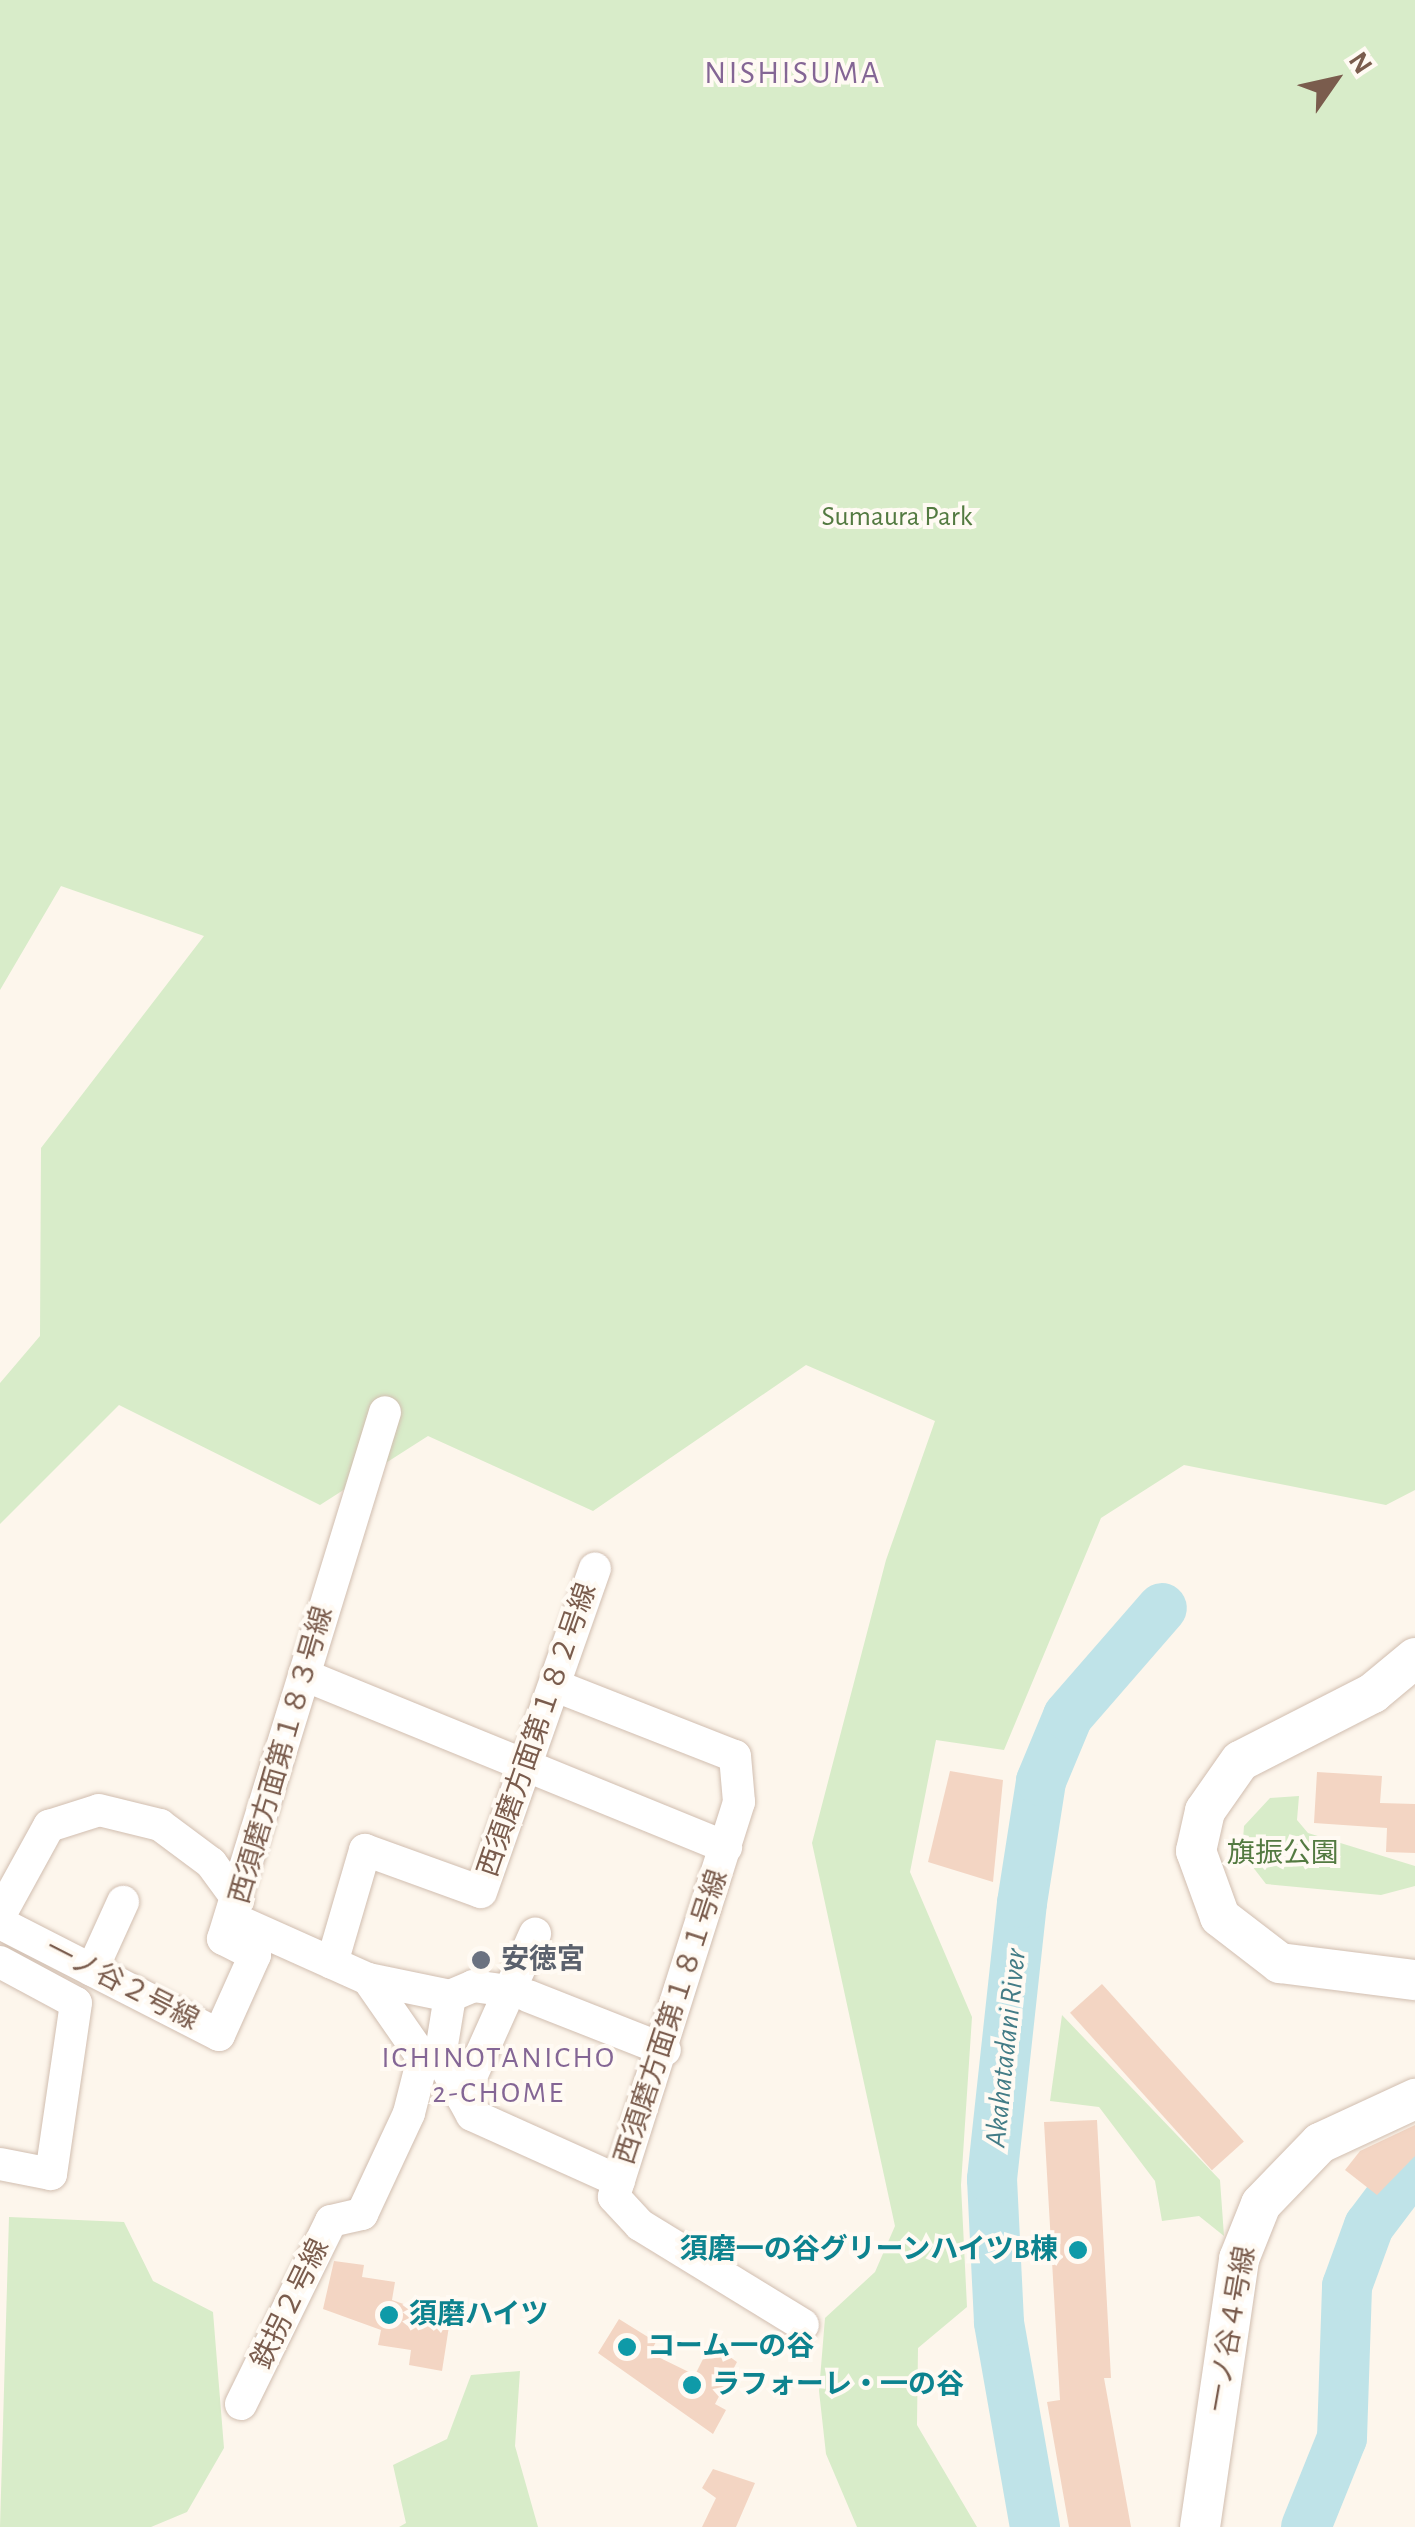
<!DOCTYPE html>
<html>
<head>
<meta charset="utf-8">
<style>
  body { margin:0 }
  #map { position:relative; width:1415px; height:2527px; overflow:hidden; background:#fdf6ec; font-family:"Alegreya Sans","Noto Sans JP",sans-serif }
  div>[style] { position:absolute }
  .green>* { inset:0; background:#d8ecc9 }
  .river>* { height:50px; margin:-25px; padding:0 25px; transform-origin:25px; border-radius:25px; background:#bfe3e8 }
  .building>* { inset:0; background:#f3d5c3; transform-origin:0 0 }
  .roads { filter:drop-shadow(0 0 2px #d1beb0) drop-shadow(0 0 2px #d1beb0) }
  .minor>* { height:32px; margin:-16px; padding:0 16px; transform-origin:16px; border-radius:16px; background:#fff }
  .tertiary>* { height:40px; margin:-20px; padding:0 20px; transform-origin:20px; border-radius:20px; background:#fff }
  .dots>* { width:28px; height:28px; translate:-50% -50%; box-sizing:border-box; border:5px solid #fffaf3; border-radius:50% }
  span { translate:-50% -50%; white-space:nowrap; text-align:center; line-height:1.15; -webkit-text-stroke:8px #fffaf3; paint-order:stroke }
  .park-label { font-size:28px; color:#537a41 }
  .street-label { font-size:28px; color:#7a5c4d }
  .worship-label { font-size:28px; color:#5b616d; font-weight:700 }
  .left { translate:0 -50%; text-align:left }
  .culture-label { font-size:28px; color:#0d838f; font-weight:700 }
  .right { translate:-100% -50%; text-align:right }
  .water-label { font-size:30px; color:#437c86; font-style:italic }
  .neighbourhood-label { font-size:30px; color:#846695; letter-spacing:2.5px }
  .quarter-label { font-size:32px; color:#846695; letter-spacing:2.5px }
  .north { position:absolute; left:1285px; top:30px; width:100px; height:100px; -webkit-text-stroke:8px #fffaf3; paint-order:stroke; rotate:56deg; font-size:28px; font-weight:700; line-height:40px; text-align:center; color:#7a5c4d }
  .north::after { content:''; display:block; margin:auto; width:35px; height:45px; background:#7a5c4d; clip-path:polygon(50% 0,100% 100%,50% 72%,0 100%) }
</style>
</head>
<body>
<div id="map">
  <div class="green">
    <div style="clip-path:polygon(0 0,1415px 0,1415px 1490px,1386px 1505px,1184px 1465px,1101px 1518px,1004px 1750px,936px 1740px,910px 1872px,972px 2017px,961px 2185px,967px 2307px,918px 2348px,917px 2425px,977px 2527px,857px 2527px,826px 2454px,819px 2391px,825px 2318px,875px 2272px,895px 2226px,812px 1843px,886px 1560px,935px 1421px,806px 1365px,593px 1511px,428px 1436px,320px 1505px,119px 1405px,0 1524px,0 1383px,40px 1336px,41px 1148px,204px 936px,61px 886px,0 990px)"></div>
    <div style="clip-path:polygon(1299px 1796px,1297px 1820px,1308px 1833px,1415px 1866px,1415px 1886px,1381px 1895px,1266px 1884px,1242px 1853px,1244px 1826px,1270px 1798px)"></div>
    <div style="clip-path:polygon(1062px 2015px,1220px 2180px,1224px 2236px,1199px 2216px,1162px 2221px,1155px 2181px,1099px 2107px,1050px 2101px)"></div>
    <div style="clip-path:polygon(9px 2217px,124px 2222px,153px 2281px,213px 2312px,224px 2448px,187px 2512px,151px 2527px,0 2527px)"></div>
    <div style="clip-path:polygon(520px 2371px,515px 2446px,538px 2527px,399px 2527px,406px 2523px,393px 2465px,447px 2439px,471px 2375px)"></div>
  </div>
  <div class="river">
    <div style="left:1035px;top:2527px;width:208px;rotate:-100deg"></div>
    <div style="left:999px;top:2322px;width:143px;rotate:-92.8deg"></div>
    <div style="left:992px;top:2179px;width:278px;rotate:-83.8deg"></div>
    <div style="left:1022px;top:1903px;width:123px;rotate:-81.1deg"></div>
    <div style="left:1041px;top:1781px;width:70px;rotate:-67.4deg"></div>
    <div style="left:1068px;top:1716px;width:143px;rotate:-49deg"></div>
    <div style="left:1306px;top:2527px;width:96px;rotate:-68deg"></div>
    <div style="left:1342px;top:2438px;width:152px;rotate:-88.1deg"></div>
    <div style="left:1347px;top:2286px;width:64px;rotate:-69.9deg"></div>
    <div style="left:1369px;top:2226px;width:76px;rotate:-53deg"></div>
  </div>
  <div class="building">
    <div style="clip-path:polygon(950px 1771px,1003px 1780px,993px 1882px,928px 1862px)"></div>
    <div style="clip-path:polygon(1317px 1772px,1382px 1776px,1380px 1803px,1415px 1804px,1415px 1853px,1386px 1852px,1387px 1828px,1314px 1823px)"></div>
    <div style="left:1102px;top:1984px;width:212px;height:43px;rotate:48deg"></div>
    <div style="clip-path:polygon(1097px 2120px,1111px 2378px,1104px 2378px,1131px 2527px,1069px 2527px,1047px 2402px,1060px 2400px,1044px 2122px)"></div>
    <div style="clip-path:polygon(1415px 2125px,1415px 2156px,1377px 2195px,1345px 2170px,1360px 2151px)"></div>
    <div style="clip-path:polygon(334px 2261px,364px 2265px,362px 2277px,395px 2282px,392px 2300px,450px 2320px,442px 2371px,409px 2365px,411px 2350px,378px 2345px,381px 2330px,323px 2309px)"></div>
    <div style="clip-path:polygon(619px 2319px,656px 2342px,650px 2353px,695px 2375px,711px 2343px,737px 2362px,715px 2404px,726px 2410px,713px 2434px,598px 2353px)"></div>
    <div style="clip-path:polygon(713px 2469px,755px 2483px,736px 2527px,702px 2527px,716px 2498px,702px 2488px)"></div>
  </div>
  <div class="roads">
    <div class="minor">
      <div style="left:304px;top:1675px;width:456px;rotate:22.2deg"></div>
      <div style="left:556px;top:1686px;width:192px;rotate:21.4deg"></div>
      <div style="left:735px;top:1756px;width:46px;rotate:85deg"></div>
      <div style="left:739px;top:1802px;width:414px;rotate:107.6deg"></div>
      <div style="left:614px;top:2197px;width:38px;rotate:47deg"></div>
      <div style="left:640px;top:2225px;width:191px;rotate:31.5deg"></div>
      <div style="left:0;top:1915px;width:102px;rotate:-61.2deg"></div>
      <div style="left:49px;top:1826px;width:52px;rotate:-17.7deg"></div>
      <div style="left:99px;top:1810px;width:63px;rotate:13.8deg"></div>
      <div style="left:160px;top:1825px;width:64px;rotate:36.7deg"></div>
      <div style="left:211px;top:1863px;width:46px;rotate:53.9deg"></div>
      <div style="left:234px;top:1919px;width:147px;rotate:24.1deg"></div>
      <div style="left:368px;top:1979px;width:96px;rotate:55.2deg"></div>
      <div style="left:423px;top:2058px;width:17px;rotate:-3deg"></div>
      <div style="left:440px;top:2057px;width:66px;rotate:61.1deg"></div>
      <div style="left:472px;top:2115px;width:161px;rotate:24.2deg"></div>
      <div style="left:0;top:1923px;width:246px;rotate:27.1deg"></div>
      <div style="left:219px;top:2035px;width:88px;rotate:-65.8deg"></div>
      <div style="left:255px;top:1955px;width:36px;rotate:-153deg"></div>
      <div style="left:223px;top:1939px;width:551px;rotate:-72.91deg"></div>
      <div style="left:0;top:1962px;width:86px;rotate:28.3deg"></div>
      <div style="left:76px;top:2003px;width:173px;rotate:98.3deg"></div>
      <div style="left:51px;top:2174px;width:52px;rotate:-168.9deg"></div>
      <div style="left:332px;top:1963px;width:118px;rotate:-73.7deg"></div>
      <div style="left:365px;top:1850px;width:123px;rotate:19.9deg"></div>
      <div style="left:481px;top:1892px;width:343px;rotate:-70.6deg"></div>
      <div style="left:92px;top:1970px;width:75px;rotate:-65.5deg"></div>
      <div style="left:368px;top:1979px;width:84px;rotate:11.7deg"></div>
      <div style="left:450px;top:1996px;width:25px;rotate:-23deg"></div>
      <div style="left:473px;top:1986px;width:36px;rotate:8deg"></div>
      <div style="left:528px;top:1996px;width:147px;rotate:21.5deg"></div>
      <div style="left:440px;top:2057px;width:62px;rotate:-80.7deg"></div>
      <div style="left:462px;top:2097px;width:179px;rotate:-65.9deg"></div>
      <div style="left:241px;top:2404px;width:204px;rotate:-63.8deg"></div>
      <div style="left:331px;top:2221px;width:32px;rotate:-13deg"></div>
      <div style="left:362px;top:2214px;width:111px;rotate:-65deg"></div>
      <div style="left:409px;top:2113px;width:57px;rotate:-75.7deg"></div>
    </div>
    <div class="tertiary">
      <div style="left:1415px;top:1658px;width:55px;rotate:140.2deg"></div>
      <div style="left:1373px;top:1693px;width:149px;rotate:152.9deg"></div>
      <div style="left:1240px;top:1761px;width:61px;rotate:125deg"></div>
      <div style="left:1205px;top:1811px;width:41px;rotate:102.7deg"></div>
      <div style="left:1196px;top:1851px;width:70px;rotate:70deg"></div>
      <div style="left:1220px;top:1917px;width:76px;rotate:37.5deg"></div>
      <div style="left:1280px;top:1963px;width:136px;rotate:7.2deg"></div>
      <div style="left:1200px;top:2527px;width:271px;rotate:-81.7deg"></div>
      <div style="left:1239px;top:2259px;width:59px;rotate:-68.2deg"></div>
      <div style="left:1261px;top:2204px;width:85px;rotate:-46deg"></div>
      <div style="left:1320px;top:2143px;width:105px;rotate:-24.9deg"></div>
    </div>
  </div>
  <div class="dots">
    <div style="left:481px;top:1960px;background:#6b7280"></div>
    <div style="left:1078px;top:2250px;background:#0f9aa8"></div>
    <div style="left:389px;top:2315px;background:#0f9aa8"></div>
    <div style="left:627px;top:2347px;background:#0f9aa8"></div>
    <div style="left:692px;top:2385px;background:#0f9aa8"></div>
  </div>
  <div class="park-label">
    <span style="left:897px;top:517px">Sumaura Park</span>
    <span style="left:1283px;top:1854px">旗振公園</span>
  </div>
  <div class="street-label">
    <span style="left:538px;top:1730px;rotate:-71deg">西須磨方面第１８２号線</span>
    <span style="left:282px;top:1755px;rotate:-74deg">西須磨方面第１８３号線</span>
    <span style="left:122px;top:1985px;rotate:27deg">一ノ谷２号線</span>
    <span style="left:672px;top:2017px;rotate:-72deg">西須磨方面第１８１号線</span>
    <span style="left:291px;top:2304px;rotate:-64deg">鉄拐２号線</span>
    <span style="left:1232px;top:2329px;rotate:-80deg">一ノ谷４号線</span>
  </div>
  <div class="worship-label">
    <span class="left" style="left:501px;top:1960px">安徳宮</span>
  </div>
  <div class="culture-label">
    <span class="right" style="left:1058px;top:2250px">須磨一の谷グリーンハイツB棟</span>
    <span class="left" style="left:409px;top:2315px">須磨ハイツ</span>
    <span class="left" style="left:647px;top:2347px">コーム一の谷</span>
    <span class="left" style="left:712px;top:2385px">ラフォーレ・一の谷</span>
  </div>
  <div class="water-label">
    <span style="left:1006px;top:2048px;rotate:-84deg">Akahatadani River</span>
  </div>
  <div class="neighbourhood-label">
    <span style="left:499px;top:2075px">ICHINOTANICHO<br>2-CHOME</span>
  </div>
  <div class="quarter-label">
    <span style="left:793px;top:73px">NISHISUMA</span>
  </div>
  <div class="north">N</div>
</div>
</body>
</html>
